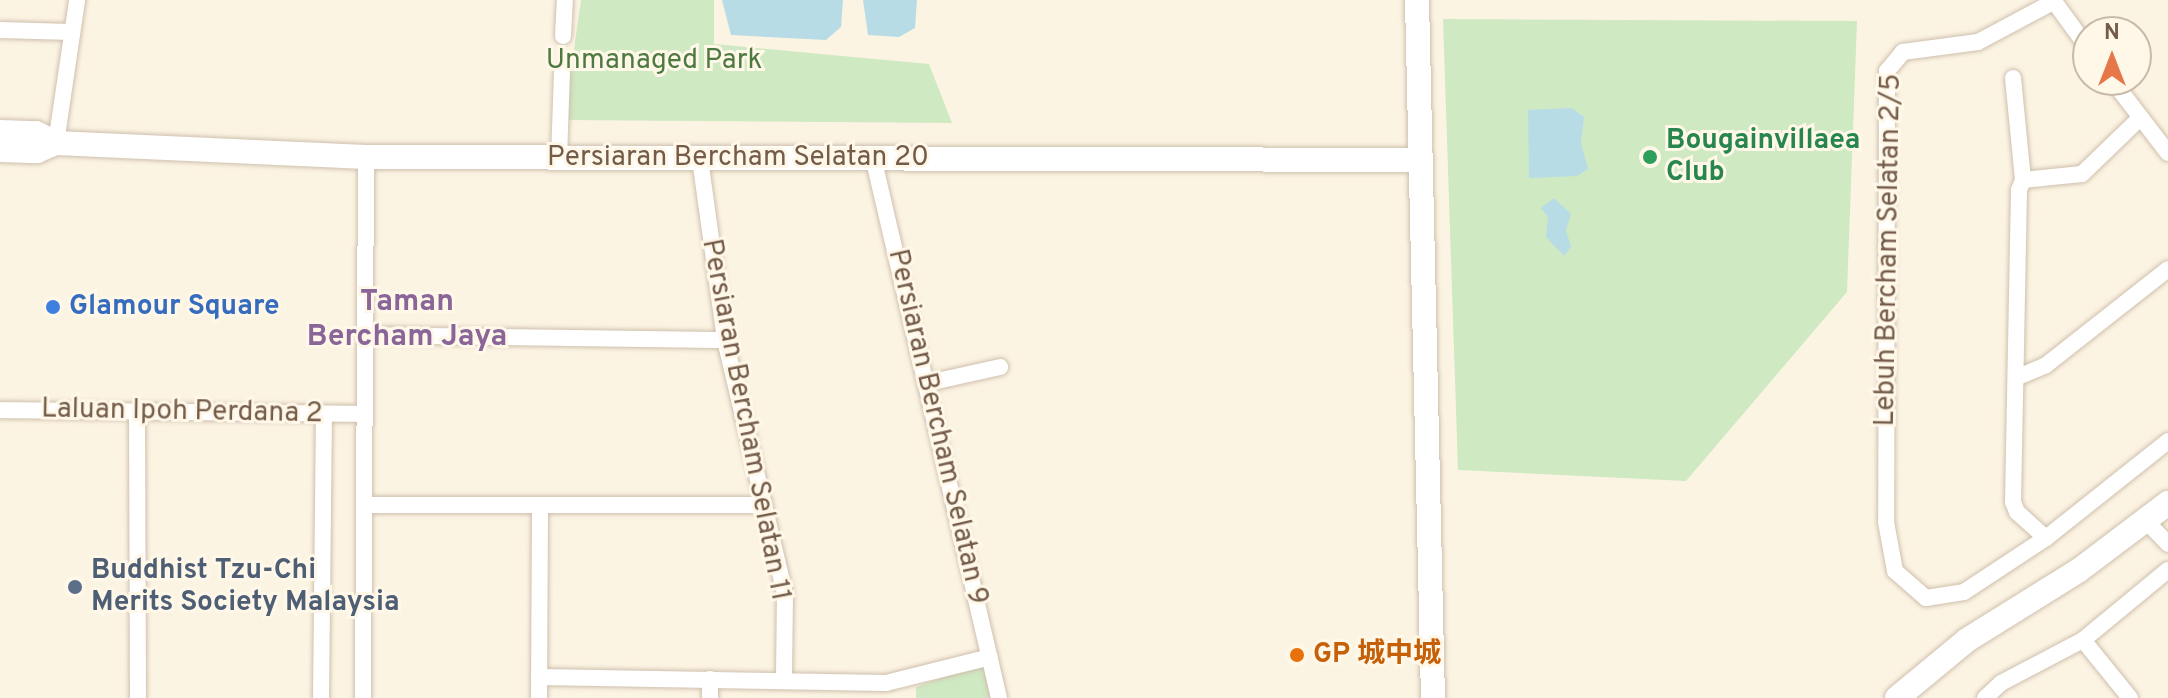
<!DOCTYPE html>
<html>
<head>
<meta charset="utf-8">
<style>
  body { margin:0 }
  #map { position:relative; width:2168px; height:698px; overflow:hidden; background:#fcf4e3; font-family:Overpass,"Noto Sans SC",sans-serif }
  div>[style] { position:absolute }
  .green>* { inset:0; background:#cfe9c2 }
  .water>* { inset:0; background:#b8dce5 }
  .roads { filter:drop-shadow(0 0 2px #cfbfad) drop-shadow(0 0 2px #cfbfad) }
  .street>* { height:16px; margin:-8px; padding:0 8px; transform-origin:8px; border-radius:8px; background:#fff }
  .secondary>* { height:24px; margin:-12px; padding:0 12px; transform-origin:12px; border-radius:12px; background:#fff }
  .dots>* { width:22px; height:22px; translate:-50% -50%; box-sizing:border-box; border:4px solid #fff8e9; border-radius:50% }
  span { translate:-50% -50%; white-space:nowrap; text-align:center; line-height:1.15; -webkit-text-stroke:6px #fff8e9; paint-order:stroke }
  .park-label { font-size:28px; color:#4e7a42 }
  .leisure-label { font-size:28px; color:#27864d; font-weight:700 }
  .left { translate:0 -50%; text-align:left }
  .street-label { font-size:28px; color:#745c49 }
  .shop-label { font-size:28px; color:#366cbe; font-weight:700 }
  .service-label { font-size:28px; color:#4e5e75; font-weight:700 }
  .food-label { font-size:28px; color:#c56008; font-weight:700 }
  .neighbourhood-label { font-size:30px; color:#8a6598; font-weight:700 }
  .north { position:absolute; left:2072px; top:16px; width:80px; height:80px; box-sizing:border-box; background:#fff8e9; border:2px solid #c7baa9; border-radius:50%; rotate:0deg; font-size:22px; font-weight:700; line-height:32px; text-align:center; color:#745c49 }
  .north::after { content:''; display:block; margin:auto; width:28px; height:36px; background:#e67749; clip-path:polygon(50% 0,100% 100%,50% 72%,0 100%) }
</style>
</head>
<body>
<div id="map">
  <div class="green">
    <div style="clip-path:polygon(581px 0,714px 0,714px 44px,929px 64px,952px 123px,564px 120px)"></div>
    <div style="clip-path:polygon(1443px 19px,1857px 21px,1847px 292px,1686px 481px,1458px 470px)"></div>
    <div style="clip-path:polygon(983px 663px,990px 698px,916px 698px,916px 687px)"></div>
  </div>
  <div class="water">
    <div style="clip-path:polygon(722px 0,843px 0,841px 27px,826px 40px,731px 35px)"></div>
    <div style="clip-path:polygon(863px 0,917px 0,915px 28px,899px 37px,868px 35px)"></div>
    <div style="clip-path:polygon(1572px 108px,1584px 117px,1581px 143px,1588px 169px,1577px 176px,1529px 178px,1528px 110px)"></div>
    <div style="clip-path:polygon(1554px 198px,1571px 214px,1566px 230px,1571px 247px,1564px 256px,1546px 237px,1548px 217px,1541px 208px)"></div>
  </div>
  <div class="roads">
    <div class="street">
      <div style="left:2053px;top:0;width:59px;rotate:53.9deg"></div>
      <div style="left:2053px;top:2px;width:85px;rotate:151.9deg"></div>
      <div style="left:1978px;top:42px;width:76px;rotate:172.4deg"></div>
      <div style="left:1903px;top:52px;width:25px;rotate:130deg"></div>
      <div style="left:1887px;top:71px;width:451px;rotate:90.1deg"></div>
      <div style="left:1886px;top:522px;width:50px;rotate:79.6deg"></div>
      <div style="left:1895px;top:571px;width:41px;rotate:41.1deg"></div>
      <div style="left:1926px;top:598px;width:38px;rotate:-9deg"></div>
      <div style="left:1964px;top:592px;width:98px;rotate:-33.4deg"></div>
      <div style="left:2046px;top:538px;width:156px;rotate:-38.5deg"></div>
      <div style="left:0;top:30px;width:72px;rotate:1.6deg"></div>
      <div style="left:563px;top:36px;width:36px;rotate:-87deg"></div>
      <div style="left:2013px;top:78px;width:102px;rotate:84.4deg"></div>
      <div style="left:2023px;top:180px;width:11px;rotate:112deg"></div>
      <div style="left:2019px;top:190px;width:312px;rotate:91.1deg"></div>
      <div style="left:2013px;top:502px;width:11px;rotate:68deg"></div>
      <div style="left:2017px;top:512px;width:39px;rotate:42deg"></div>
      <div style="left:2112px;top:80px;width:92px;rotate:52.5deg"></div>
      <div style="left:56px;top:143px;width:145px;rotate:-81.6deg"></div>
      <div style="left:873px;top:157px;width:555px;rotate:76.89deg"></div>
      <div style="left:559px;top:158px;width:85px;rotate:-88deg"></div>
      <div style="left:700px;top:159px;width:183px;rotate:82.1deg"></div>
      <div style="left:725px;top:340px;width:261px;rotate:76.7deg"></div>
      <div style="left:785px;top:594px;width:86px;rotate:90.7deg"></div>
      <div style="left:2023px;top:180px;width:59px;rotate:-5.8deg"></div>
      <div style="left:2082px;top:174px;width:81px;rotate:-44deg"></div>
      <div style="left:365px;top:335px;width:360px;rotate:0.8deg"></div>
      <div style="left:2018px;top:377px;width:30px;rotate:-23deg"></div>
      <div style="left:2046px;top:365px;width:155px;rotate:-38.2deg"></div>
      <div style="left:928px;top:383px;width:74px;rotate:-12.5deg"></div>
      <div style="left:0;top:410px;width:364px;rotate:0.6deg"></div>
      <div style="left:137px;top:411px;width:287px;rotate:89.8deg"></div>
      <div style="left:365px;top:505px;width:398px"></div>
      <div style="left:2146px;top:521px;width:32px;rotate:46deg"></div>
      <div style="left:2083px;top:640px;width:75px;rotate:51deg"></div>
      <div style="left:539px;top:677px;width:347px;rotate:1deg"></div>
      <div style="left:886px;top:683px;width:107px;rotate:-14deg"></div>
      <div style="left:321px;top:698px;width:284px;rotate:-89.4deg"></div>
      <div style="left:363px;top:698px;width:541px;rotate:-89.68deg"></div>
      <div style="left:539px;top:698px;width:193px;rotate:-89.7deg"></div>
      <div style="left:710px;top:698px;width:19px;rotate:-90deg"></div>
      <div style="left:1985px;top:698px;width:22px;rotate:-43deg"></div>
      <div style="left:2001px;top:683px;width:93px;rotate:-27.7deg"></div>
      <div style="left:2083px;top:640px;width:110px;rotate:-39.5deg"></div>
    </div>
    <div class="secondary">
      <div style="left:1417px;top:0;width:698px;rotate:88.69deg"></div>
      <div style="left:0;top:132px;width:36px;rotate:2deg"></div>
      <div style="left:36px;top:133px;width:22px;rotate:27deg"></div>
      <div style="left:56px;top:143px;width:310px;rotate:2.6deg"></div>
      <div style="left:366px;top:157px;width:1054px;rotate:0.16deg"></div>
      <div style="left:0;top:150px;width:37px;rotate:2deg"></div>
      <div style="left:37px;top:151px;width:21px;rotate:-23deg"></div>
      <div style="left:1897px;top:698px;width:91px;rotate:-39.6deg"></div>
      <div style="left:1967px;top:640px;width:131px;rotate:-31.9deg"></div>
      <div style="left:2078px;top:571px;width:113px;rotate:-37.1deg"></div>
    </div>
  </div>
  <div class="dots">
    <div style="left:1650px;top:157px;background:#2e9e5b"></div>
    <div style="left:53px;top:307px;background:#3f7fe0"></div>
    <div style="left:75px;top:587px;background:#5c6f8a"></div>
    <div style="left:1297px;top:655px;background:#e8710a"></div>
  </div>
  <div class="park-label">
    <span style="left:654px;top:61px">Unmanaged Park</span>
  </div>
  <div class="leisure-label">
    <span class="left" style="left:1666px;top:157px">Bougainvillaea<br>Club</span>
  </div>
  <div class="street-label">
    <span style="left:738px;top:158px">Persiaran Bercham Selatan 20</span>
    <span style="left:1889px;top:250px;rotate:-89deg">Lebuh Bercham Selatan 2/5</span>
    <span style="left:182px;top:412px;rotate:1deg">Laluan Ipoh Perdana 2</span>
    <span style="left:745px;top:420px;rotate:79deg">Persiaran Bercham Selatan 11</span>
    <span style="left:937px;top:427px;rotate:77deg">Persiaran Bercham Selatan 9</span>
  </div>
  <div class="shop-label">
    <span class="left" style="left:69px;top:307px">Glamour Square</span>
  </div>
  <div class="service-label">
    <span class="left" style="left:91px;top:587px">Buddhist Tzu-Chi<br>Merits Society Malaysia</span>
  </div>
  <div class="food-label">
    <span class="left" style="left:1313px;top:655px">GP 城中城</span>
  </div>
  <div class="neighbourhood-label">
    <span style="left:407px;top:320px">Taman<br>Bercham Jaya</span>
  </div>
  <div class="north">N</div>
</div>
</body>
</html>
